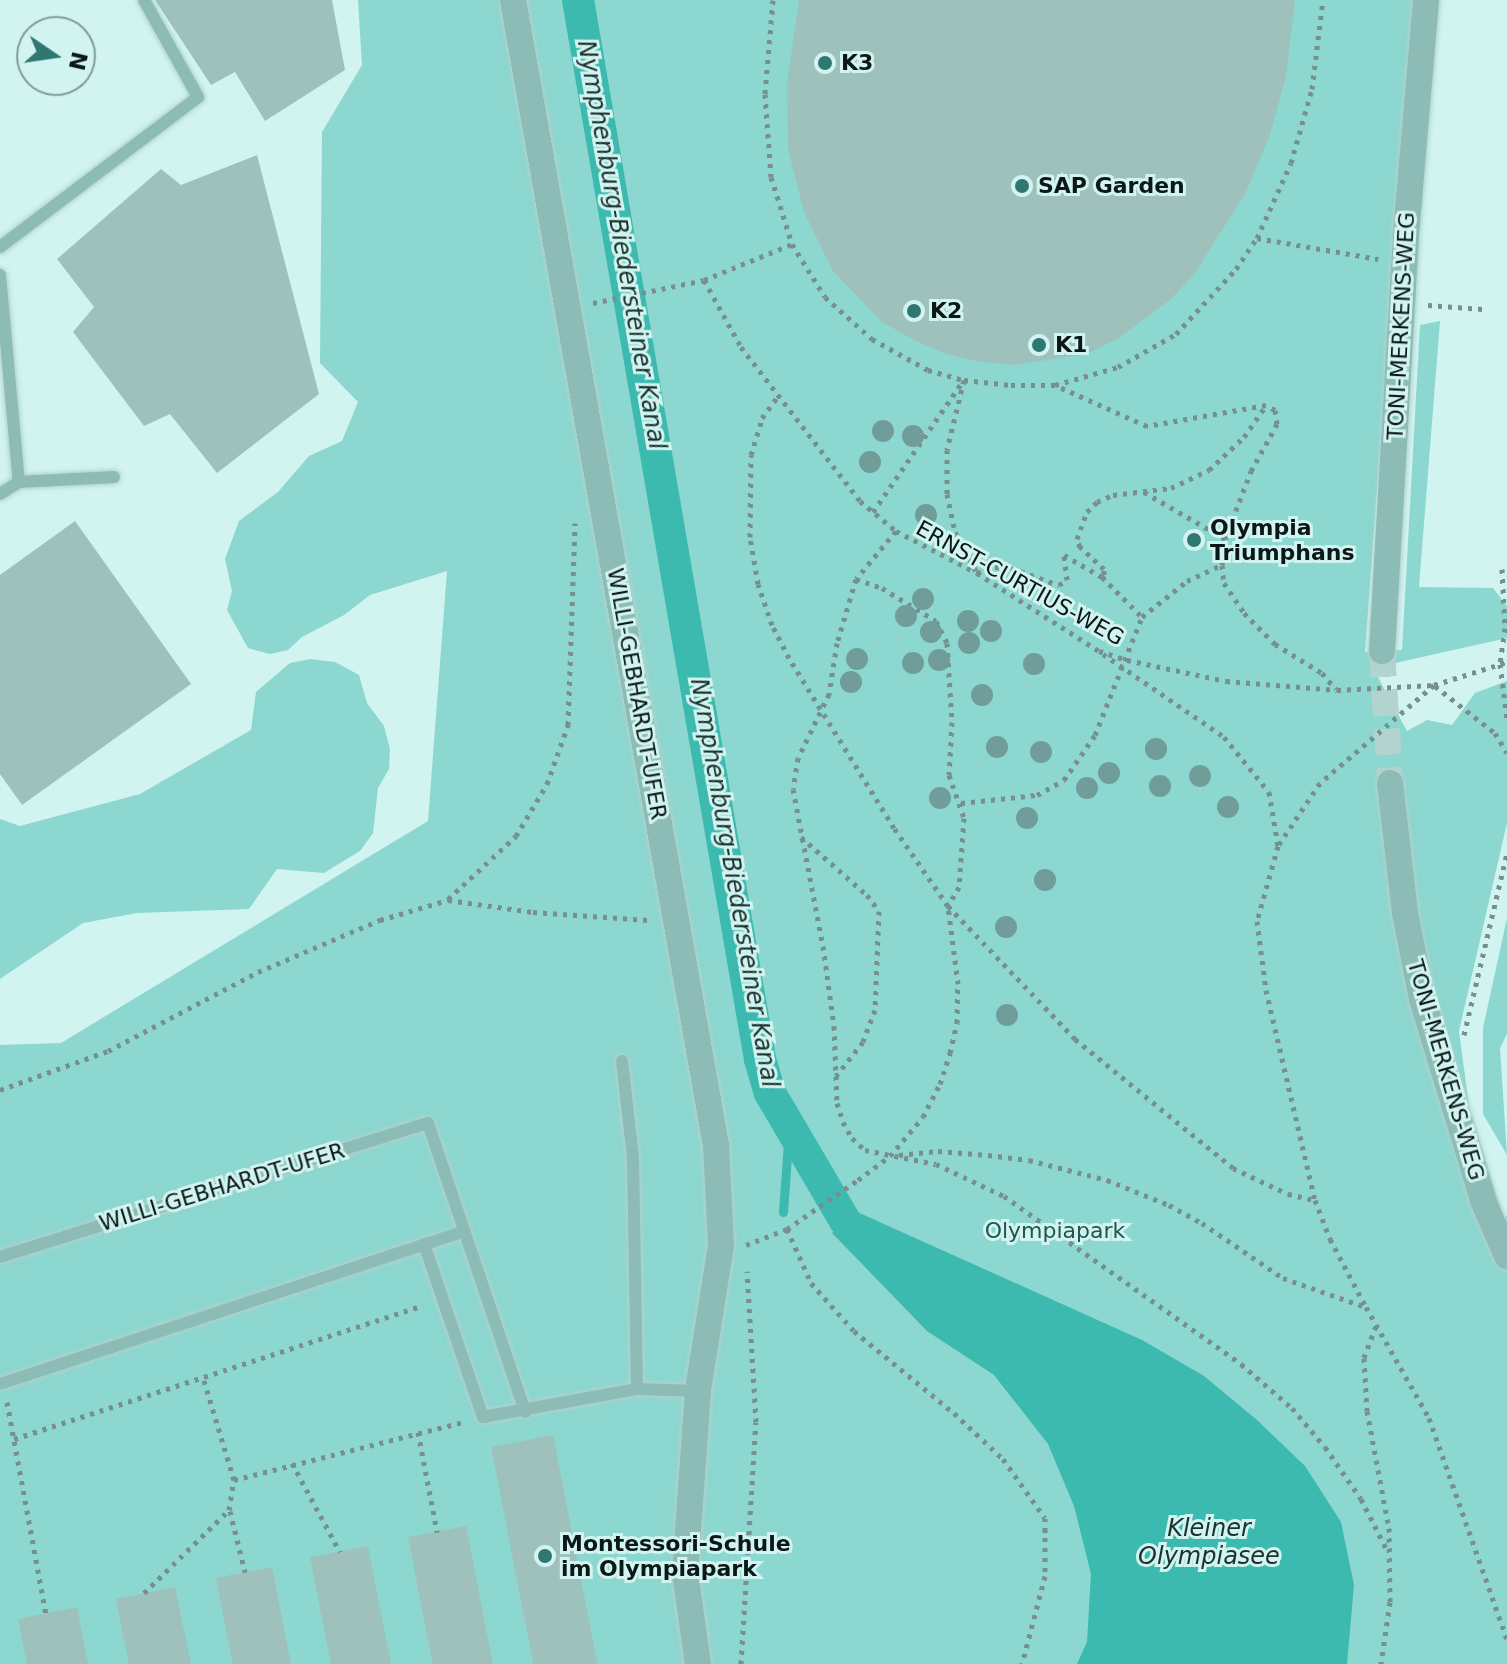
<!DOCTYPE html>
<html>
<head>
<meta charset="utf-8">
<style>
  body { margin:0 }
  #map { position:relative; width:1507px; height:1664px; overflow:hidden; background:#d1f4f0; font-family:"DejaVu Sans",sans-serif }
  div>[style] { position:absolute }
  .green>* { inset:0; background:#8cd7cf }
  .water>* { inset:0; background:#3cbab0 }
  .stream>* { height:9px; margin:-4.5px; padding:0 4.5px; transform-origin:4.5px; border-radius:4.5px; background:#3cbab0 }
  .canal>* { height:32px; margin:-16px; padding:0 16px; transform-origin:16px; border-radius:16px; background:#3cbab0 }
  .building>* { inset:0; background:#9ec1bc; transform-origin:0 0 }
  .street-tunnel>* { height:26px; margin-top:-13px; transform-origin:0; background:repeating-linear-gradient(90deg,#b3d3cf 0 26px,transparent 0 39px) }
  .path>* { height:5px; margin-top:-2.5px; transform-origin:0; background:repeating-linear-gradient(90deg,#77908e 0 4px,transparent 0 10px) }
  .roads { filter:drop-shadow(0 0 2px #b1d1cd) drop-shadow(0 0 2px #b1d1cd) }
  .lane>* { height:12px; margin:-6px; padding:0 6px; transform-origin:6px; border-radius:6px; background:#8dbbb6 }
  .street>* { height:26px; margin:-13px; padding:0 13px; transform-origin:13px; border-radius:13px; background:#8dbbb6 }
  .trees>* { width:22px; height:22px; margin:-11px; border-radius:50%; background:#709d99 }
  .dots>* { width:22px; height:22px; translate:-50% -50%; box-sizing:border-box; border:4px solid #d1f4f0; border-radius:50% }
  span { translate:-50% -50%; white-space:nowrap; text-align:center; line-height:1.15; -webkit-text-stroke:6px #d1f4f0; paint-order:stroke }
  .poi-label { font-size:22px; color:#0b1817; font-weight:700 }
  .left { translate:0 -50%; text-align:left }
  .street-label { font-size:22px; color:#0b1817 }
  .park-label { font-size:22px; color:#215651 }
  .water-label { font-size:24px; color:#1b312e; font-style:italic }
  .north { position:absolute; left:16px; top:16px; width:80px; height:80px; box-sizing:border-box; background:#d1f4f0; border:2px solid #829c99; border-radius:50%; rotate:103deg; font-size:22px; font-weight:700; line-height:32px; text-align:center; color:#0b1817 }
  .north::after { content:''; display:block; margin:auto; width:28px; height:36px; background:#307771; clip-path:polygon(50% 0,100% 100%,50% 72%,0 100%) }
</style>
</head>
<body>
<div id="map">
  <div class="green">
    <div style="clip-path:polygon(358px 0,1413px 0,1365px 652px,1402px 650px,1420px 325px,1440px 321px,1419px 587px,1493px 588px,1507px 606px,1507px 638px,1373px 668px,1407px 731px,1427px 720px,1452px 725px,1475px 693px,1507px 681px,1507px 823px,1459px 1031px,1469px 1106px,1504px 1219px,1507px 1215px,1507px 1664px,0 1664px,0 1045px,61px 1043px,428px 821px,447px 571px,370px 595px,344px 615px,302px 637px,288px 650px,270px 654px,248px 648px,227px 610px,232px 591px,225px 559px,239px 521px,278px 492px,309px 456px,342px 441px,358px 402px,320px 363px,322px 132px,362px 65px)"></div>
    <div style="clip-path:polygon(310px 659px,335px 662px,359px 675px,367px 703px,384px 726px,390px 749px,389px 769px,378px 788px,373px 833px,360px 851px,324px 873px,277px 869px,249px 909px,137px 913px,83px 923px,0 979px,0 819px,20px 826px,140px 794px,251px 730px,256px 692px,290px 663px)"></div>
    <div style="clip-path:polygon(1507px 918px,1507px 1034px,1500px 1048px,1507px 1155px,1483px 1114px,1483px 1028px)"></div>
  </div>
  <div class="water">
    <div style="clip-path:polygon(855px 1211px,1142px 1340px,1204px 1376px,1257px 1420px,1305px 1466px,1341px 1522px,1354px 1585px,1347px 1664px,1077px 1664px,1087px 1642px,1091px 1574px,1074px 1506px,1048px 1444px,994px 1375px,927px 1331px,832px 1233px)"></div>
  </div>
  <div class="stream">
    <div style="left:783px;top:1212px;width:84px;rotate:-85.9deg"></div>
  </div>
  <div class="canal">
    <div style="left:578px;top:0;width:1075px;rotate:80.25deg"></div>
    <div style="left:760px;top:1059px;width:35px;rotate:74deg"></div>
    <div style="left:770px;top:1093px;width:148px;rotate:59.6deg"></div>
  </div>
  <div class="building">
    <div style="clip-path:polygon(155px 0,332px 0,345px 70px,265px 121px,235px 72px,211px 85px)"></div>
    <div style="clip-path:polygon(799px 0,1295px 0,1286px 76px,1270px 135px,1246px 192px,1195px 273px,1171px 299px,1119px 338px,1086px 354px,1014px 365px,981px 362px,946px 354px,914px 340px,882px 322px,833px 271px,804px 212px,788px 149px,787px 83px)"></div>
    <div style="clip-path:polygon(257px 155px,319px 394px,217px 473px,170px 414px,144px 426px,73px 332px,94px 307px,57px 259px,161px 169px,181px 185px)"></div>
    <div style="clip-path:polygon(75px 521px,191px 684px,22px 805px,0 774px,0 575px)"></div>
    <div style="left:553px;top:1435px;width:234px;height:63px;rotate:79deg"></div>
    <div style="left:466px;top:1526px;width:141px;height:59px;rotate:79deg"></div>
    <div style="left:368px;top:1546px;width:120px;height:59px;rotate:79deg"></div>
    <div style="left:272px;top:1567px;width:99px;height:57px;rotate:79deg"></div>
    <div style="clip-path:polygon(175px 1587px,191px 1664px,129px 1664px,116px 1599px)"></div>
    <div style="clip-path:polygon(77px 1607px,88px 1664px,27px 1664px,18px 1619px)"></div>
  </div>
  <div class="street-tunnel">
    <div style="left:1382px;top:651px;width:132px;rotate:86.5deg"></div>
  </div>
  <div class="path">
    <div style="left:773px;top:0;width:94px;rotate:94.9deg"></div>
    <div style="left:765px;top:94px;width:83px;rotate:85.9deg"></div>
    <div style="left:771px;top:177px;width:70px;rotate:72.6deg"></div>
    <div style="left:792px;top:244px;width:62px;rotate:58.1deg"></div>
    <div style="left:825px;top:297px;width:63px;rotate:41.8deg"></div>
    <div style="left:872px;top:339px;width:64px;rotate:29deg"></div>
    <div style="left:928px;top:370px;width:37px;rotate:16deg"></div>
    <div style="left:964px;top:380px;width:47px;rotate:6.1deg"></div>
    <div style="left:1011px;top:385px;width:44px"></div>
    <div style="left:1055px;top:385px;width:66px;rotate:-15.9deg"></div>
    <div style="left:1118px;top:367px;width:67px;rotate:-29.6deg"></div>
    <div style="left:1176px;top:334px;width:88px;rotate:-47.3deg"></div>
    <div style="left:1236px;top:269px;width:37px;rotate:-56deg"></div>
    <div style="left:1257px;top:238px;width:82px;rotate:-65.6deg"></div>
    <div style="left:1291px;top:163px;width:77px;rotate:-74.2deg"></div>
    <div style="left:1312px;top:89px;width:90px;rotate:-83deg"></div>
    <div style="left:1257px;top:238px;width:123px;rotate:9.8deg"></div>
    <div style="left:704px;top:280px;width:77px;rotate:61.1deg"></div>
    <div style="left:741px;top:347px;width:195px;rotate:52.3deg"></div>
    <div style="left:860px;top:501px;width:47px;rotate:39.8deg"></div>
    <div style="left:896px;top:531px;width:91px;rotate:27.4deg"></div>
    <div style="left:977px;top:573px;width:145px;rotate:32.6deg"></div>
    <div style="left:1099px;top:651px;width:29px;rotate:18deg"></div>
    <div style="left:1127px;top:660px;width:101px;rotate:12deg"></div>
    <div style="left:1226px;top:681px;width:111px;rotate:4.6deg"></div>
    <div style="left:1337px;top:690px;width:97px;rotate:-3deg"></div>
    <div style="left:1434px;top:685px;width:77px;rotate:-17.5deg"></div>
    <div style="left:593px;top:303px;width:113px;rotate:-11.7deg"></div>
    <div style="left:704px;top:280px;width:95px;rotate:-22.2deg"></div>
    <div style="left:1428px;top:305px;width:55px;rotate:4.2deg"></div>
    <div style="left:964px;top:380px;width:72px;rotate:103.7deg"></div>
    <div style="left:947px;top:450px;width:44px;rotate:90deg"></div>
    <div style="left:947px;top:494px;width:39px;rotate:78deg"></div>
    <div style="left:955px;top:532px;width:47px;rotate:61.8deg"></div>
    <div style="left:977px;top:573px;width:19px;rotate:-18deg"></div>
    <div style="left:995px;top:567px;width:16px;rotate:4deg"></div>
    <div style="left:1011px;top:568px;width:51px;rotate:19.5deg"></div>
    <div style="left:1059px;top:585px;width:9px;rotate:-32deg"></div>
    <div style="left:1067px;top:580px;width:25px;rotate:-97deg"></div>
    <div style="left:1064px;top:555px;width:44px;rotate:30.1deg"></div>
    <div style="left:1102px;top:577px;width:3px;rotate:-45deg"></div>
    <div style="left:1104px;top:575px;width:6px;rotate:-90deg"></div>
    <div style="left:1104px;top:569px;width:33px;rotate:-137deg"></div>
    <div style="left:1080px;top:547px;width:9px;rotate:-111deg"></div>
    <div style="left:1077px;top:539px;width:29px;rotate:-70deg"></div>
    <div style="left:1087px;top:512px;width:14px;rotate:-45deg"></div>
    <div style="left:1097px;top:502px;width:17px;rotate:-24deg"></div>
    <div style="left:1113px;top:495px;width:58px;rotate:-6.9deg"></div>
    <div style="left:1171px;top:488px;width:42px;rotate:-25.3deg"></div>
    <div style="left:1209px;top:470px;width:48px;rotate:-43.3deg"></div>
    <div style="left:1244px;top:437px;width:38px;rotate:-55deg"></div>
    <div style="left:1144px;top:492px;width:94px;rotate:30.1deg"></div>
    <div style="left:873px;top:512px;width:155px;rotate:-55.5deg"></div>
    <div style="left:896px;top:531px;width:62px;rotate:129.8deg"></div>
    <div style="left:856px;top:579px;width:67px;rotate:106.5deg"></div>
    <div style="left:837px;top:643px;width:52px;rotate:98.9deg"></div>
    <div style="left:829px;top:694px;width:71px;rotate:115.8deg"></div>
    <div style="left:798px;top:758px;width:31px;rotate:99deg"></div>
    <div style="left:793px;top:789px;width:160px;rotate:79.2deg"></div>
    <div style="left:823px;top:946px;width:81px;rotate:82.2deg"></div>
    <div style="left:834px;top:1026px;width:77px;rotate:87.8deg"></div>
    <div style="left:837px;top:1103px;width:20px;rotate:72deg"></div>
    <div style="left:843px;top:1122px;width:18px;rotate:61deg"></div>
    <div style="left:852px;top:1138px;width:18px;rotate:43deg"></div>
    <div style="left:865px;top:1150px;width:72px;rotate:11.2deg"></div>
    <div style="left:936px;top:1164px;width:75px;rotate:25.2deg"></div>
    <div style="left:1004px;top:1196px;width:291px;rotate:35.3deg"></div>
    <div style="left:1241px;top:1364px;width:67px;rotate:40.8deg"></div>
    <div style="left:1292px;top:1408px;width:51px;rotate:49.8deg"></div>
    <div style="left:1325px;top:1447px;width:63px;rotate:55.3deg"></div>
    <div style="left:1361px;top:1499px;width:57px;rotate:63deg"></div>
    <div style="left:1222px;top:565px;width:18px;rotate:84deg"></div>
    <div style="left:1224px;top:583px;width:36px;rotate:56deg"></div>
    <div style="left:1244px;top:613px;width:44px;rotate:45deg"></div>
    <div style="left:1275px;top:644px;width:55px;rotate:31.7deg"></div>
    <div style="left:1322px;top:673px;width:21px;rotate:49deg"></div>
    <div style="left:1502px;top:569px;width:59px;rotate:87.1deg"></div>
    <div style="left:1505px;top:628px;width:36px;rotate:98deg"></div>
    <div style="left:1500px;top:664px;width:55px;rotate:82.7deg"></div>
    <div style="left:1102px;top:577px;width:57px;rotate:45deg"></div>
    <div style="left:856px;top:579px;width:28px;rotate:19deg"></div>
    <div style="left:882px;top:588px;width:63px;rotate:31.4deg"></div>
    <div style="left:936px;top:621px;width:25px;rotate:63deg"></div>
    <div style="left:947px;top:643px;width:79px;rotate:86.4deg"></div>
    <div style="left:952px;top:722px;width:53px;rotate:93.2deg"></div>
    <div style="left:949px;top:775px;width:46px;rotate:70.8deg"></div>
    <div style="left:964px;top:818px;width:69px;rotate:94.1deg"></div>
    <div style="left:959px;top:887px;width:22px;rotate:120deg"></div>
    <div style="left:948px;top:906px;width:184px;rotate:46.3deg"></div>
    <div style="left:1075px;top:1039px;width:204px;rotate:39.2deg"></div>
    <div style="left:1233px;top:1168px;width:61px;rotate:25.3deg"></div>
    <div style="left:1288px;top:1194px;width:28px;rotate:13deg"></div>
    <div style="left:1103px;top:654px;width:147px;rotate:34.4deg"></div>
    <div style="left:1224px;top:737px;width:71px;rotate:50.7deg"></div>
    <div style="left:1269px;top:792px;width:55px;rotate:80.5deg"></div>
    <div style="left:1434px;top:685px;width:150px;rotate:139.3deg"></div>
    <div style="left:1320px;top:783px;width:76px;rotate:123.7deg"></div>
    <div style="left:1278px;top:846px;width:78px;rotate:105.6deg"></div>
    <div style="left:1257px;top:921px;width:70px;rotate:82.6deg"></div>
    <div style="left:1266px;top:990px;width:216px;rotate:76.9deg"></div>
    <div style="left:1315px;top:1200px;width:42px;rotate:69deg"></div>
    <div style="left:1330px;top:1239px;width:77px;rotate:62.1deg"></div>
    <div style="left:1366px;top:1307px;width:128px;rotate:60.4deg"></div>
    <div style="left:1429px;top:1418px;width:234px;rotate:70.6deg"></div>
    <div style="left:1435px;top:686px;width:76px;rotate:38.1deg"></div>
    <div style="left:1495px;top:733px;width:23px;rotate:59deg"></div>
    <div style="left:961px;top:803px;width:76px;rotate:-6deg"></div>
    <div style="left:1037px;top:795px;width:31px;rotate:-29deg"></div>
    <div style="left:1064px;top:780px;width:55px;rotate:-55.4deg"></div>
    <div style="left:1095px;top:735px;width:127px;rotate:-68.3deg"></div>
    <div style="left:1142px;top:617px;width:58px;rotate:-38.7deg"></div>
    <div style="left:1187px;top:581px;width:38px;rotate:-25deg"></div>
    <div style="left:1222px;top:565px;width:26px;rotate:-83deg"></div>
    <div style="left:1225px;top:539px;width:73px;rotate:-69.1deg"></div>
    <div style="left:1251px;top:471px;width:54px;rotate:-61deg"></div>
    <div style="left:1277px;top:424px;width:14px;rotate:-98deg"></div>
    <div style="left:1275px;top:410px;width:10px;rotate:-151deg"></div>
    <div style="left:1266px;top:405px;width:121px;rotate:170deg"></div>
    <div style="left:1147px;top:426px;width:98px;rotate:-156deg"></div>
    <div style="left:801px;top:837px;width:88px;rotate:41.3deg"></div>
    <div style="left:867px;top:895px;width:20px;rotate:53deg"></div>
    <div style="left:879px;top:911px;width:99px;rotate:92.3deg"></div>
    <div style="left:875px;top:1010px;width:34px;rotate:111deg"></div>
    <div style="left:863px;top:1042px;width:43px;rotate:128.5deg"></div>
    <div style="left:448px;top:899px;width:93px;rotate:-42.8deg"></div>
    <div style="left:516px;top:836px;width:61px;rotate:-59.2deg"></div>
    <div style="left:547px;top:784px;width:63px;rotate:-70.4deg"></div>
    <div style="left:568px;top:725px;width:202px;rotate:-88deg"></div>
    <div style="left:1464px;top:1035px;width:187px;rotate:-76.7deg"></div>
    <div style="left:0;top:1090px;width:115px;rotate:-19.9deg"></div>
    <div style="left:108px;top:1051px;width:170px;rotate:-27.8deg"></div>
    <div style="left:258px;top:972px;width:133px;rotate:-23.1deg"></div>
    <div style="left:380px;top:920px;width:71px;rotate:-16.4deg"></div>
    <div style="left:448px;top:900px;width:86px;rotate:8deg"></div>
    <div style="left:533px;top:912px;width:115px;rotate:4deg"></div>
    <div style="left:899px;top:1155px;width:39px;rotate:-6deg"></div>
    <div style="left:938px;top:1151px;width:50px;rotate:4.6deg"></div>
    <div style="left:988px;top:1155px;width:41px;rotate:7deg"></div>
    <div style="left:1029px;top:1160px;width:81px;rotate:14.4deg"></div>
    <div style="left:1107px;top:1180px;width:67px;rotate:22deg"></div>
    <div style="left:1169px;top:1205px;width:38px;rotate:29deg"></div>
    <div style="left:1202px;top:1223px;width:98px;rotate:34.2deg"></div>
    <div style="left:1283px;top:1278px;width:88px;rotate:19.3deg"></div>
    <div style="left:787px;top:1229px;width:59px;rotate:66deg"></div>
    <div style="left:811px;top:1283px;width:64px;rotate:48.1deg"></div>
    <div style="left:854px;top:1331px;width:129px;rotate:39.4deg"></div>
    <div style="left:954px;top:1413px;width:67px;rotate:43.2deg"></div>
    <div style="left:1003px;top:1459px;width:72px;rotate:54.6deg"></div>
    <div style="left:1045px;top:1518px;width:58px;rotate:90deg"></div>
    <div style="left:1045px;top:1576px;width:91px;rotate:104.6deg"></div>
    <div style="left:746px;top:1245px;width:44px;rotate:-21.3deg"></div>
    <div style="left:787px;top:1229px;width:86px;rotate:-34.6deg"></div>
    <div style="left:858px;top:1180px;width:40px;rotate:-37deg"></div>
    <div style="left:890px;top:1156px;width:51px;rotate:-49.8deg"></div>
    <div style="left:923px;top:1117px;width:37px;rotate:-63deg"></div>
    <div style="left:940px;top:1084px;width:33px;rotate:-72deg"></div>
    <div style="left:950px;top:1053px;width:31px;rotate:-77deg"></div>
    <div style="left:957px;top:1023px;width:39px;rotate:-89deg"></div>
    <div style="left:958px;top:984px;width:79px;rotate:-97.3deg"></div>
    <div style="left:948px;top:906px;width:95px;rotate:-124.7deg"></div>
    <div style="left:894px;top:828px;width:200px;rotate:-121.7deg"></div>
    <div style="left:789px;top:658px;width:37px;rotate:-117deg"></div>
    <div style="left:772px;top:625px;width:43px;rotate:-108.9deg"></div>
    <div style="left:758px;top:584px;width:48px;rotate:-99.7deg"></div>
    <div style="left:750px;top:537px;width:82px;rotate:-89.3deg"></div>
    <div style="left:751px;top:455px;width:39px;rotate:-73deg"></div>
    <div style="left:762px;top:418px;width:27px;rotate:-54deg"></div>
    <div style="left:1376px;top:1326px;width:34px;rotate:111deg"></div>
    <div style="left:1364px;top:1358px;width:53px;rotate:86.8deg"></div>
    <div style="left:1367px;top:1411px;width:119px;rotate:79.4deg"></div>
    <div style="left:1389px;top:1528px;width:74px;rotate:89.2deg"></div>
    <div style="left:1390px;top:1602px;width:63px;rotate:98.3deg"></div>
    <div style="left:7px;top:1402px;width:216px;rotate:79.6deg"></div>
    <div style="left:418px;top:1432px;width:102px;rotate:79.2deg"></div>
    <div style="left:14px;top:1439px;width:430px;rotate:-18.1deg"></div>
    <div style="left:292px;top:1463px;width:101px;rotate:61.7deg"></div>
    <div style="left:234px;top:1480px;width:236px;rotate:-14.2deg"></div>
    <div style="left:230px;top:1511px;width:63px;rotate:76.2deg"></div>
    <div style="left:144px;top:1593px;width:119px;rotate:-44.3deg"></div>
    <div style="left:229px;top:1510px;width:30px;rotate:-81deg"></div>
    <div style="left:234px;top:1480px;width:108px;rotate:-106.8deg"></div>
    <div style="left:741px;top:1664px;width:242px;rotate:-86.5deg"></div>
    <div style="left:756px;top:1422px;width:151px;rotate:-93.4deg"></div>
  </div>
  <div class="roads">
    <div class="lane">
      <div style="left:0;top:247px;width:248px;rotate:-37.1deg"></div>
      <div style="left:198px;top:97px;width:111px;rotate:-119.1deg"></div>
      <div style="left:0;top:275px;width:208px;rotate:84.8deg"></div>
      <div style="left:19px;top:482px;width:22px;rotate:148deg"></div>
      <div style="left:19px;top:482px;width:95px;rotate:-3deg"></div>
      <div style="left:622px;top:1061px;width:98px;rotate:83.5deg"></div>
      <div style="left:633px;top:1158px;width:231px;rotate:89deg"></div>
      <div style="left:424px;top:1244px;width:183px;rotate:71.2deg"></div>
      <div style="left:483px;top:1417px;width:157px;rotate:-10.3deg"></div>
      <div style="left:637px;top:1389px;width:61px;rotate:1.9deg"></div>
      <div style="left:0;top:1257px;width:448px;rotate:-17.4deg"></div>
      <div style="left:428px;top:1123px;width:305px;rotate:71.4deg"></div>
      <div style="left:0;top:1384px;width:489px;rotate:-18.2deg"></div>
    </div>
    <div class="street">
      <div style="left:513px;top:0;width:1163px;rotate:79.95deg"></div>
      <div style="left:716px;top:1145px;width:100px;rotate:87.1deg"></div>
      <div style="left:721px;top:1245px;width:148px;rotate:99deg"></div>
      <div style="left:698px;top:1391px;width:181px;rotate:94.1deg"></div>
      <div style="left:685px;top:1572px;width:93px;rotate:82deg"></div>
      <div style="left:1382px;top:651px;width:418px;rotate:-86.7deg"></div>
      <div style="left:1406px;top:234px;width:235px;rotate:-85.1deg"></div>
      <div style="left:1390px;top:783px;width:131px;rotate:83.4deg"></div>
      <div style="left:1405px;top:913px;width:88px;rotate:78.8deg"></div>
      <div style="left:1422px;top:999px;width:213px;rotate:73.1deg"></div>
      <div style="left:1484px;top:1203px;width:58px;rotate:66.5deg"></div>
    </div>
  </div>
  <div class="trees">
    <div style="left:883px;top:431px"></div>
    <div style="left:913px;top:436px"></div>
    <div style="left:870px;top:462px"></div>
    <div style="left:926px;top:515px"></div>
    <div style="left:923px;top:599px"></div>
    <div style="left:906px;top:616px"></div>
    <div style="left:968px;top:621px"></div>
    <div style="left:991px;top:631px"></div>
    <div style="left:931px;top:632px"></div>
    <div style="left:969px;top:643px"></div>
    <div style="left:857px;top:659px"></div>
    <div style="left:939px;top:660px"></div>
    <div style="left:913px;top:663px"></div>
    <div style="left:1034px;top:664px"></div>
    <div style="left:851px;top:682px"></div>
    <div style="left:982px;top:695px"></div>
    <div style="left:997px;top:747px"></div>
    <div style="left:1156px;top:749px"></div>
    <div style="left:1041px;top:752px"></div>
    <div style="left:1109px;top:773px"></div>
    <div style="left:1200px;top:776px"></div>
    <div style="left:1160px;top:786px"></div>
    <div style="left:1087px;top:788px"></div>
    <div style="left:940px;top:798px"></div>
    <div style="left:1228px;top:807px"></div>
    <div style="left:1027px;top:818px"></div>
    <div style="left:1045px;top:880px"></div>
    <div style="left:1006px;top:927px"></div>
    <div style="left:1007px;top:1015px"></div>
  </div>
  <div class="dots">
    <div style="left:825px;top:63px;background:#307771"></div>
    <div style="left:1022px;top:186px;background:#307771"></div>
    <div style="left:914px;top:311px;background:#307771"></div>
    <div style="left:1039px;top:345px;background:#307771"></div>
    <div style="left:1194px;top:540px;background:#307771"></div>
    <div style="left:545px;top:1556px;background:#307771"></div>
  </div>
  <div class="poi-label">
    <span class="left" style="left:841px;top:63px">K3</span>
    <span class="left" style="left:1038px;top:186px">SAP Garden</span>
    <span class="left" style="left:930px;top:311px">K2</span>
    <span class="left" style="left:1055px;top:345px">K1</span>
    <span class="left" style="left:1210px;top:540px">Olympia<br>Triumphans</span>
    <span class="left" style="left:561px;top:1556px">Montessori-Schule<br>im Olympiapark</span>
  </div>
  <div class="street-label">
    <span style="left:1401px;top:326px;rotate:-87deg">TONI-MERKENS-WEG</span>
    <span style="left:1020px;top:583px;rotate:29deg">ERNST-CURTIUS-WEG</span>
    <span style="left:637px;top:694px;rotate:80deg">WILLI-GEBHARDT-UFER</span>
    <span style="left:1446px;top:1070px;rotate:74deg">TONI-MERKENS-WEG</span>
    <span style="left:222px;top:1187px;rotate:-17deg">WILLI-GEBHARDT-UFER</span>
  </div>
  <div class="park-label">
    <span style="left:1055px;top:1231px">Olympiapark</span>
  </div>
  <div class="water-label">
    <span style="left:621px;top:245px;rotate:80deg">Nymphenburg-Biedersteiner Kanal</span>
    <span style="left:734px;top:883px;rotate:80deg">Nymphenburg-Biedersteiner Kanal</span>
    <span style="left:1209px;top:1543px">Kleiner<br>Olympiasee</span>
  </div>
  <div class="north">N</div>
</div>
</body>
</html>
